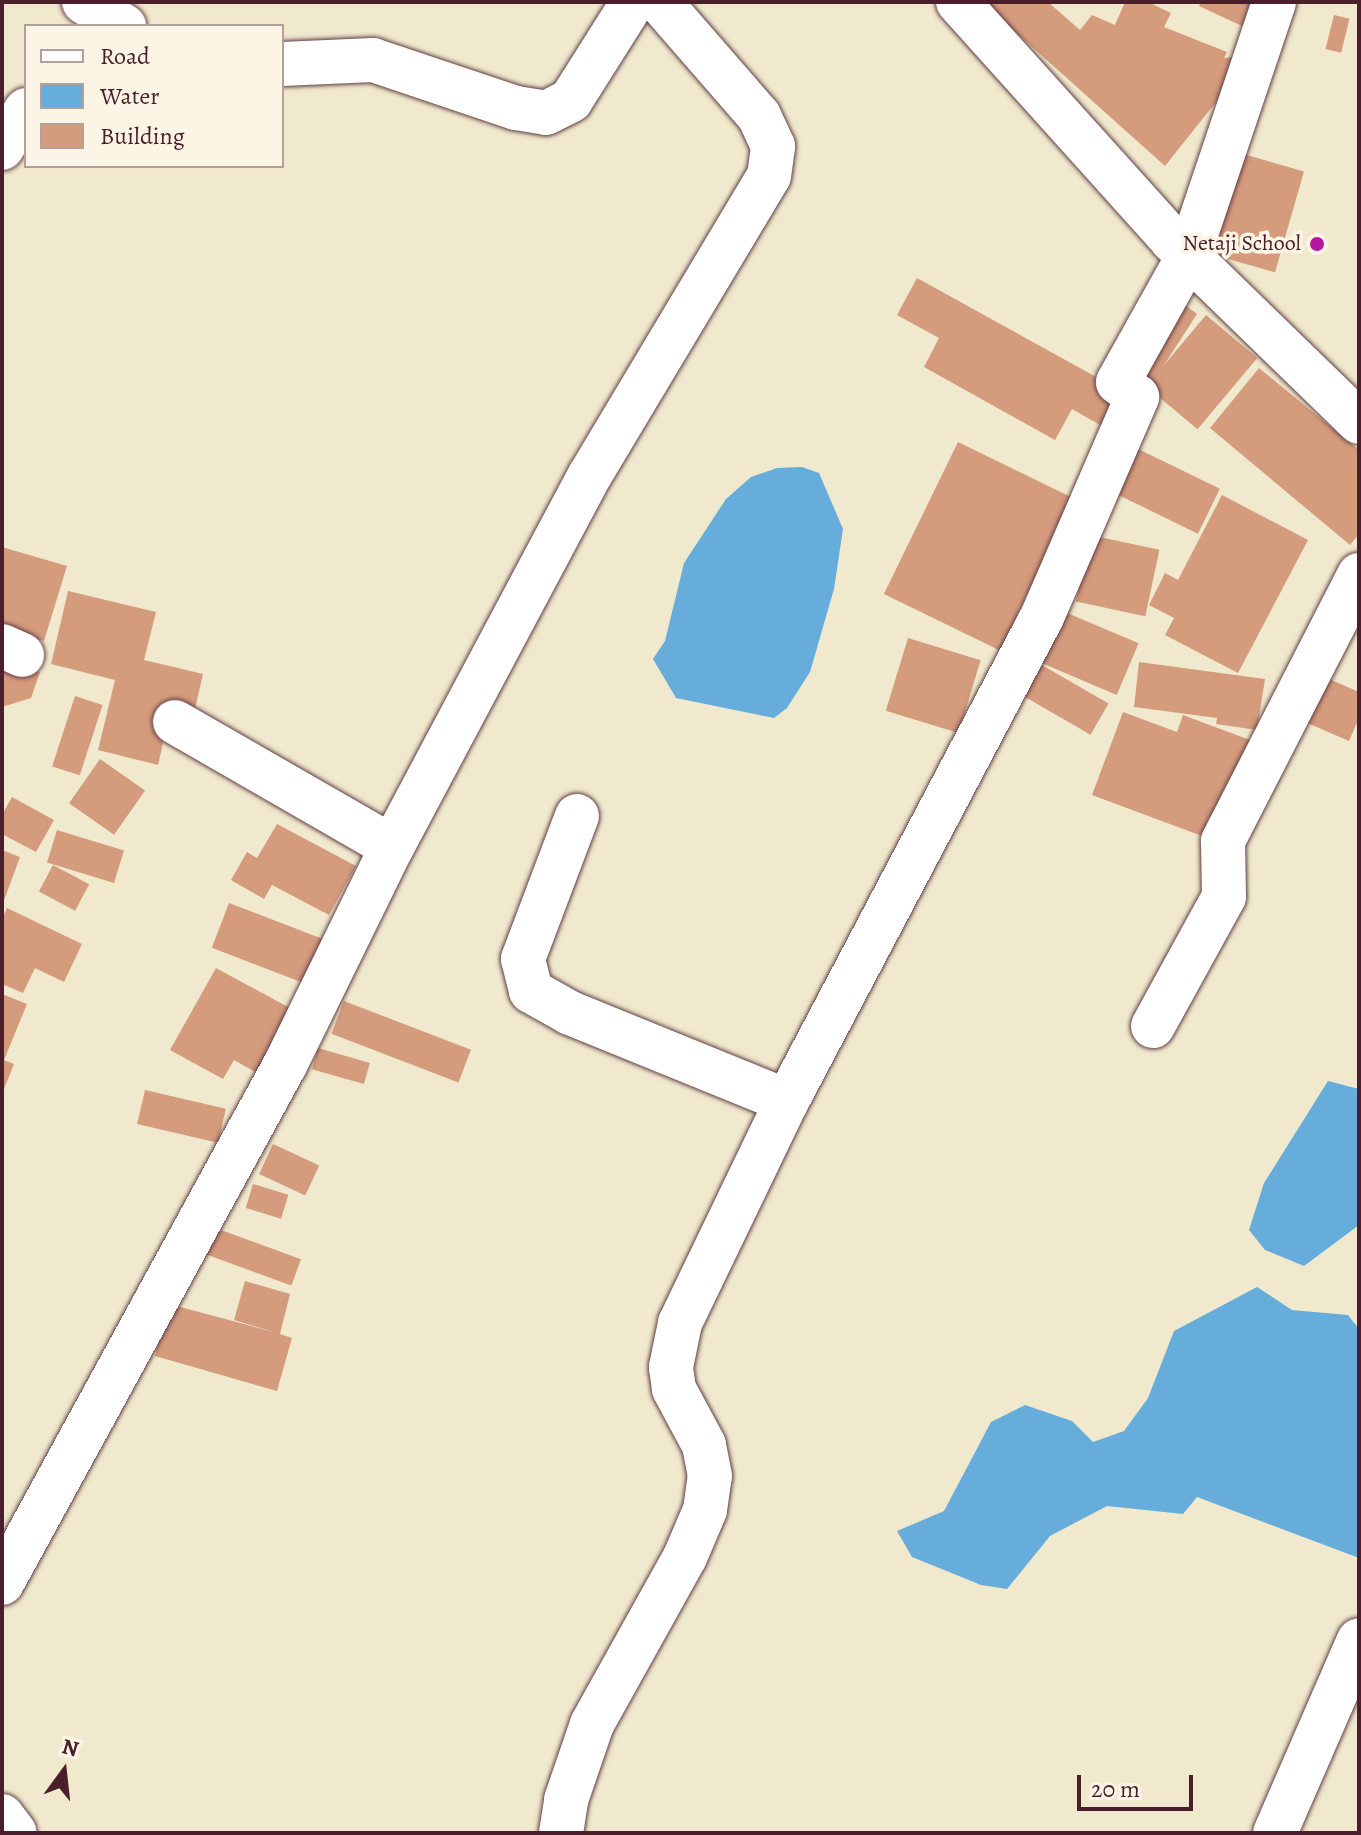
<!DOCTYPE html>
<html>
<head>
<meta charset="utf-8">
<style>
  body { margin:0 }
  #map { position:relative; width:1361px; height:1835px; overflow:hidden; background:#f0e9cd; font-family:Alegreya,serif }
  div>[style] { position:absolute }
  .water>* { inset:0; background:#66addc }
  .building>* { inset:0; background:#d49b7d; transform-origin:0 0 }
  .roads { filter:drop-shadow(0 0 2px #633d43) drop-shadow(0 0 2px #633d43) }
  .minor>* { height:44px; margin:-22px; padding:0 22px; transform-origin:22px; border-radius:22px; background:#fff }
  .tertiary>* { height:44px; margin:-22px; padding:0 22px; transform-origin:22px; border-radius:22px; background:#fff }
  .dots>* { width:22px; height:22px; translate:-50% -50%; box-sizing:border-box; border:4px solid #fcf5e5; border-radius:50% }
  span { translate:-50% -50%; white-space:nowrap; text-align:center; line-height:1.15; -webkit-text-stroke:7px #fcf5e5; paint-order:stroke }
  .poi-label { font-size:22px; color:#4a1f2b }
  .right { translate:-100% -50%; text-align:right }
  .frame { position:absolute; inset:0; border:4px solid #4a1f2b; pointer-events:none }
  .legend { position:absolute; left:24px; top:24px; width:260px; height:144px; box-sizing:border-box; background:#fcf5e5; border:2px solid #b59f9b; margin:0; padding:10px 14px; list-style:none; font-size:24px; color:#4a1f2b }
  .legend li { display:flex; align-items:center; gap:16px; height:40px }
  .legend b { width:40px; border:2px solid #b59f9b }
  .north { position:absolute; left:24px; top:1731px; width:80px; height:80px; -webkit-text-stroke:6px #fcf5e5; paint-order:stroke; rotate:15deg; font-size:22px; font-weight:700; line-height:32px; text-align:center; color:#4a1f2b }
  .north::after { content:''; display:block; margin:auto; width:28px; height:36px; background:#4a1f2b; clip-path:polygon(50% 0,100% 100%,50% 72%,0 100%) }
  .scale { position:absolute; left:1077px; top:1775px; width:116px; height:36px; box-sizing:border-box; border:4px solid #4a1f2b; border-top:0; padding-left:10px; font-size:24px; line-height:28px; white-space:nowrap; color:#4a1f2b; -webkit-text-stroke:6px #fcf5e5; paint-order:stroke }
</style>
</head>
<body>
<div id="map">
  <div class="water">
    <div style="clip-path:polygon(802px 467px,819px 473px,843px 529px,834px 589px,810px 672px,787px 708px,774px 718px,676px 698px,653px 659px,665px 641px,684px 563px,726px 499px,751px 477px,777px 468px)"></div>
    <div style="clip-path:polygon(1328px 1081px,1359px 1089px,1359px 1225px,1304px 1266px,1265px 1250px,1249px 1230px,1264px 1183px)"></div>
    <div style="clip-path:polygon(1257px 1287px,1292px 1310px,1348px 1315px,1359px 1329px,1359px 1558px,1197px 1497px,1183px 1514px,1107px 1506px,1050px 1536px,1007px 1589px,981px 1585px,912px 1557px,897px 1531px,944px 1511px,991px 1422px,1025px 1405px,1072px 1421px,1093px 1442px,1124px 1431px,1148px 1398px,1174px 1331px)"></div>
  </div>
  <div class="building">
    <div style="clip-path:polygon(982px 2px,1048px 2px,1080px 30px,1092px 15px,1115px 25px,1125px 2px,1148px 2px,1171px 13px,1164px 27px,1227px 52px,1224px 58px,1237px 57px,1220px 97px,1165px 166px)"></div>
    <div style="clip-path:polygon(1201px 2px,1253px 2px,1242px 26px,1199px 6px)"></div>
    <div style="left:1334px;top:15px;width:16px;height:35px;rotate:14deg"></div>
    <div style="left:1229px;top:150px;width:78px;height:105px;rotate:16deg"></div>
    <div style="clip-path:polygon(917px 278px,1127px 394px,1107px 429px,1072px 409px,1055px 440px,924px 367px,939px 338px,897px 315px)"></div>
    <div style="clip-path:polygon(1173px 296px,1197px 314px,1146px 393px,1126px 380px)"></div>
    <div style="left:1206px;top:315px;width:67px;height:93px;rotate:40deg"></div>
    <div style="clip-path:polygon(1259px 368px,1359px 450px,1359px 534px,1350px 545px,1210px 428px)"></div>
    <div style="left:958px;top:442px;width:129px;height:169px;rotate:26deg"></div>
    <div style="left:1130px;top:445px;width:100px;height:50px;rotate:26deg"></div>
    <div style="clip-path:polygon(1222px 495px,1308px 540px,1238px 673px,1165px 635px,1174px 618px,1149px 605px,1165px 573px,1178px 580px)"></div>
    <div style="left:1090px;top:535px;width:71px;height:68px;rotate:12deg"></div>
    <div style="clip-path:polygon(2px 547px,67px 566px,44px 641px,2px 628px)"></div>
    <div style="clip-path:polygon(68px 591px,156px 612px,144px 660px,203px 674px,191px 726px,168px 721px,158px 765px,98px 750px,115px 680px,51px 664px)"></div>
    <div style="left:1053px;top:607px;width:93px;height:56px;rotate:23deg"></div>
    <div style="left:908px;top:638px;width:76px;height:76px;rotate:17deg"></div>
    <div style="clip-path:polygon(2px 655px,40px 672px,31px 698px,2px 707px)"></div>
    <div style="left:1028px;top:657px;width:93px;height:36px;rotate:30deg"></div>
    <div style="clip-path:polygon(1139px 662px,1265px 679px,1257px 730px,1216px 724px,1217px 718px,1134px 707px)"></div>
    <div style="clip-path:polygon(1318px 674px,1359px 692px,1359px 718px,1349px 741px,1298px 719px)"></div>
    <div style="left:75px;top:696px;width:29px;height:74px;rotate:18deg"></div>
    <div style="clip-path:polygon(1123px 712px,1177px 732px,1183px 715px,1258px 743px,1227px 824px,1209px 817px,1202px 836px,1092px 795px)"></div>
    <div style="left:100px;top:759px;width:55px;height:54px;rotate:35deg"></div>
    <div style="clip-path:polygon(12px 797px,54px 820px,36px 852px,2px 834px,2px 815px)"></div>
    <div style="clip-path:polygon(277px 824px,356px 866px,329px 915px,272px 885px,264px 899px,231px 880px,247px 852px,257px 858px)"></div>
    <div style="left:57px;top:830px;width:70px;height:34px;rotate:17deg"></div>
    <div style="clip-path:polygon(2px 850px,20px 857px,2px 906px)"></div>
    <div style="left:53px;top:865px;width:41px;height:30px;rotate:28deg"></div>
    <div style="left:229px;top:903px;width:111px;height:48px;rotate:21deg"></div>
    <div style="clip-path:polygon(7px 908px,82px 944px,64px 982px,35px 968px,23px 993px,2px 984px,2px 919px)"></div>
    <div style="clip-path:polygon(216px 968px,299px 1013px,264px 1077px,234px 1060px,223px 1079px,170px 1050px)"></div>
    <div style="clip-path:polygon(2px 994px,27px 1004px,4px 1060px,14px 1064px,2px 1094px)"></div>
    <div style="left:344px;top:1001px;width:136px;height:35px;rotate:21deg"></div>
    <div style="left:318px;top:1048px;width:54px;height:22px;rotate:16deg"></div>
    <div style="left:145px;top:1090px;width:83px;height:35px;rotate:13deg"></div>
    <div style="left:273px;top:1144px;width:51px;height:33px;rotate:25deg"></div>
    <div style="left:253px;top:1184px;width:37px;height:25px;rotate:17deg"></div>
    <div style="left:207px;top:1225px;width:100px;height:28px;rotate:20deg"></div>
    <div style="clip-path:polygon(245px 1281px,290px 1294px,280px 1334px,292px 1338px,277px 1391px,155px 1356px,169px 1304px,277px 1333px,234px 1320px)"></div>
  </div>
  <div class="roads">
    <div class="minor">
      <div style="left:84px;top:2px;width:47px;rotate:31deg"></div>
      <div style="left:958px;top:2px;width:320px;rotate:48deg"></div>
      <div style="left:1172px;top:240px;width:261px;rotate:44.2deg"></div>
      <div style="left:282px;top:64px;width:91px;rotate:-2.5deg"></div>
      <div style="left:373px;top:60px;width:151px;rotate:18.6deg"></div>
      <div style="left:516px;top:108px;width:30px;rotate:9deg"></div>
      <div style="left:546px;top:113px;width:28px;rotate:-27deg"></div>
      <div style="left:571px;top:100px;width:116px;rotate:-57.7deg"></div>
      <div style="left:2px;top:148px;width:45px;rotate:-57.7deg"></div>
      <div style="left:2px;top:646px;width:22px;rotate:24deg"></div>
      <div style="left:175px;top:722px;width:250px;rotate:29.9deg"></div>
      <div style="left:577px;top:816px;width:153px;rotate:110.7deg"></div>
      <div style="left:523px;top:959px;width:33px;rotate:76deg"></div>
      <div style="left:531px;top:991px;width:45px;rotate:29.4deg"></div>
      <div style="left:570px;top:1013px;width:234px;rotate:22.1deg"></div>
      <div style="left:1153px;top:1026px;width:147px;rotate:-61.2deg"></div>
      <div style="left:1224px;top:897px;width:56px;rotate:-91deg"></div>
      <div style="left:1223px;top:841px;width:299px;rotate:-62.9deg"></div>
      <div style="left:2px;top:1583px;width:592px;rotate:-61.36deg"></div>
      <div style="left:286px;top:1063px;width:241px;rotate:-63.9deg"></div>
      <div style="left:392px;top:847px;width:421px;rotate:-62deg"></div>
      <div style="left:590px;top:475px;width:348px;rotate:-59.1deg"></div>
      <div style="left:769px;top:176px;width:30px;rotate:-82deg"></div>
      <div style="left:773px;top:146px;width:33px;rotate:-115deg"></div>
      <div style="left:759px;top:116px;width:151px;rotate:-131deg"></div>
      <div style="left:561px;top:1833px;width:33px;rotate:-81deg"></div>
      <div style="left:566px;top:1800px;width:80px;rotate:-71.1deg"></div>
      <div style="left:592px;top:1724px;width:191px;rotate:-60.9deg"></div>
      <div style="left:685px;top:1557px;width:51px;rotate:-66.9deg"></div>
      <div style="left:705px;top:1510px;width:34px;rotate:-82deg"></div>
      <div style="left:710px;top:1476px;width:32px;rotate:-101deg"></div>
      <div style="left:704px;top:1445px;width:64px;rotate:-118.2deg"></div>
      <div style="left:674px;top:1389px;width:22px;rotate:-98deg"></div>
      <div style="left:671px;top:1367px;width:45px;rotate:-78.4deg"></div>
      <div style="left:680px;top:1323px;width:246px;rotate:-64.3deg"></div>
      <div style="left:787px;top:1101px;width:547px;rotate:-62.22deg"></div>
      <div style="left:1042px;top:617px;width:240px;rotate:-66.6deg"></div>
      <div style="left:1137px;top:397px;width:24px;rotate:-142deg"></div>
      <div style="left:1118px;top:382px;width:145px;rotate:-60.8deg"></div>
      <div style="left:1189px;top:255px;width:267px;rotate:-71.4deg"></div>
      <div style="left:1275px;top:1833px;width:210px;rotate:-66.5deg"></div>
    </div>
    <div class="tertiary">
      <div style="left:2px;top:1816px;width:21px;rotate:53deg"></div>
    </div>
  </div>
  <div class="dots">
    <div style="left:1317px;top:244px;background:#b5179e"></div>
  </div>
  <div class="poi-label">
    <span class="right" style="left:1301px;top:244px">Netaji School</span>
  </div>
  <div class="frame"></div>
  <ul class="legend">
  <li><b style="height:10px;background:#fff"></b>Road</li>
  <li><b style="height:22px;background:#66addc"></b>Water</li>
  <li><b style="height:22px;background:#d49b7d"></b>Building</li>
  </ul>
  <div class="north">N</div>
  <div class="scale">20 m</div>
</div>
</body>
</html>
